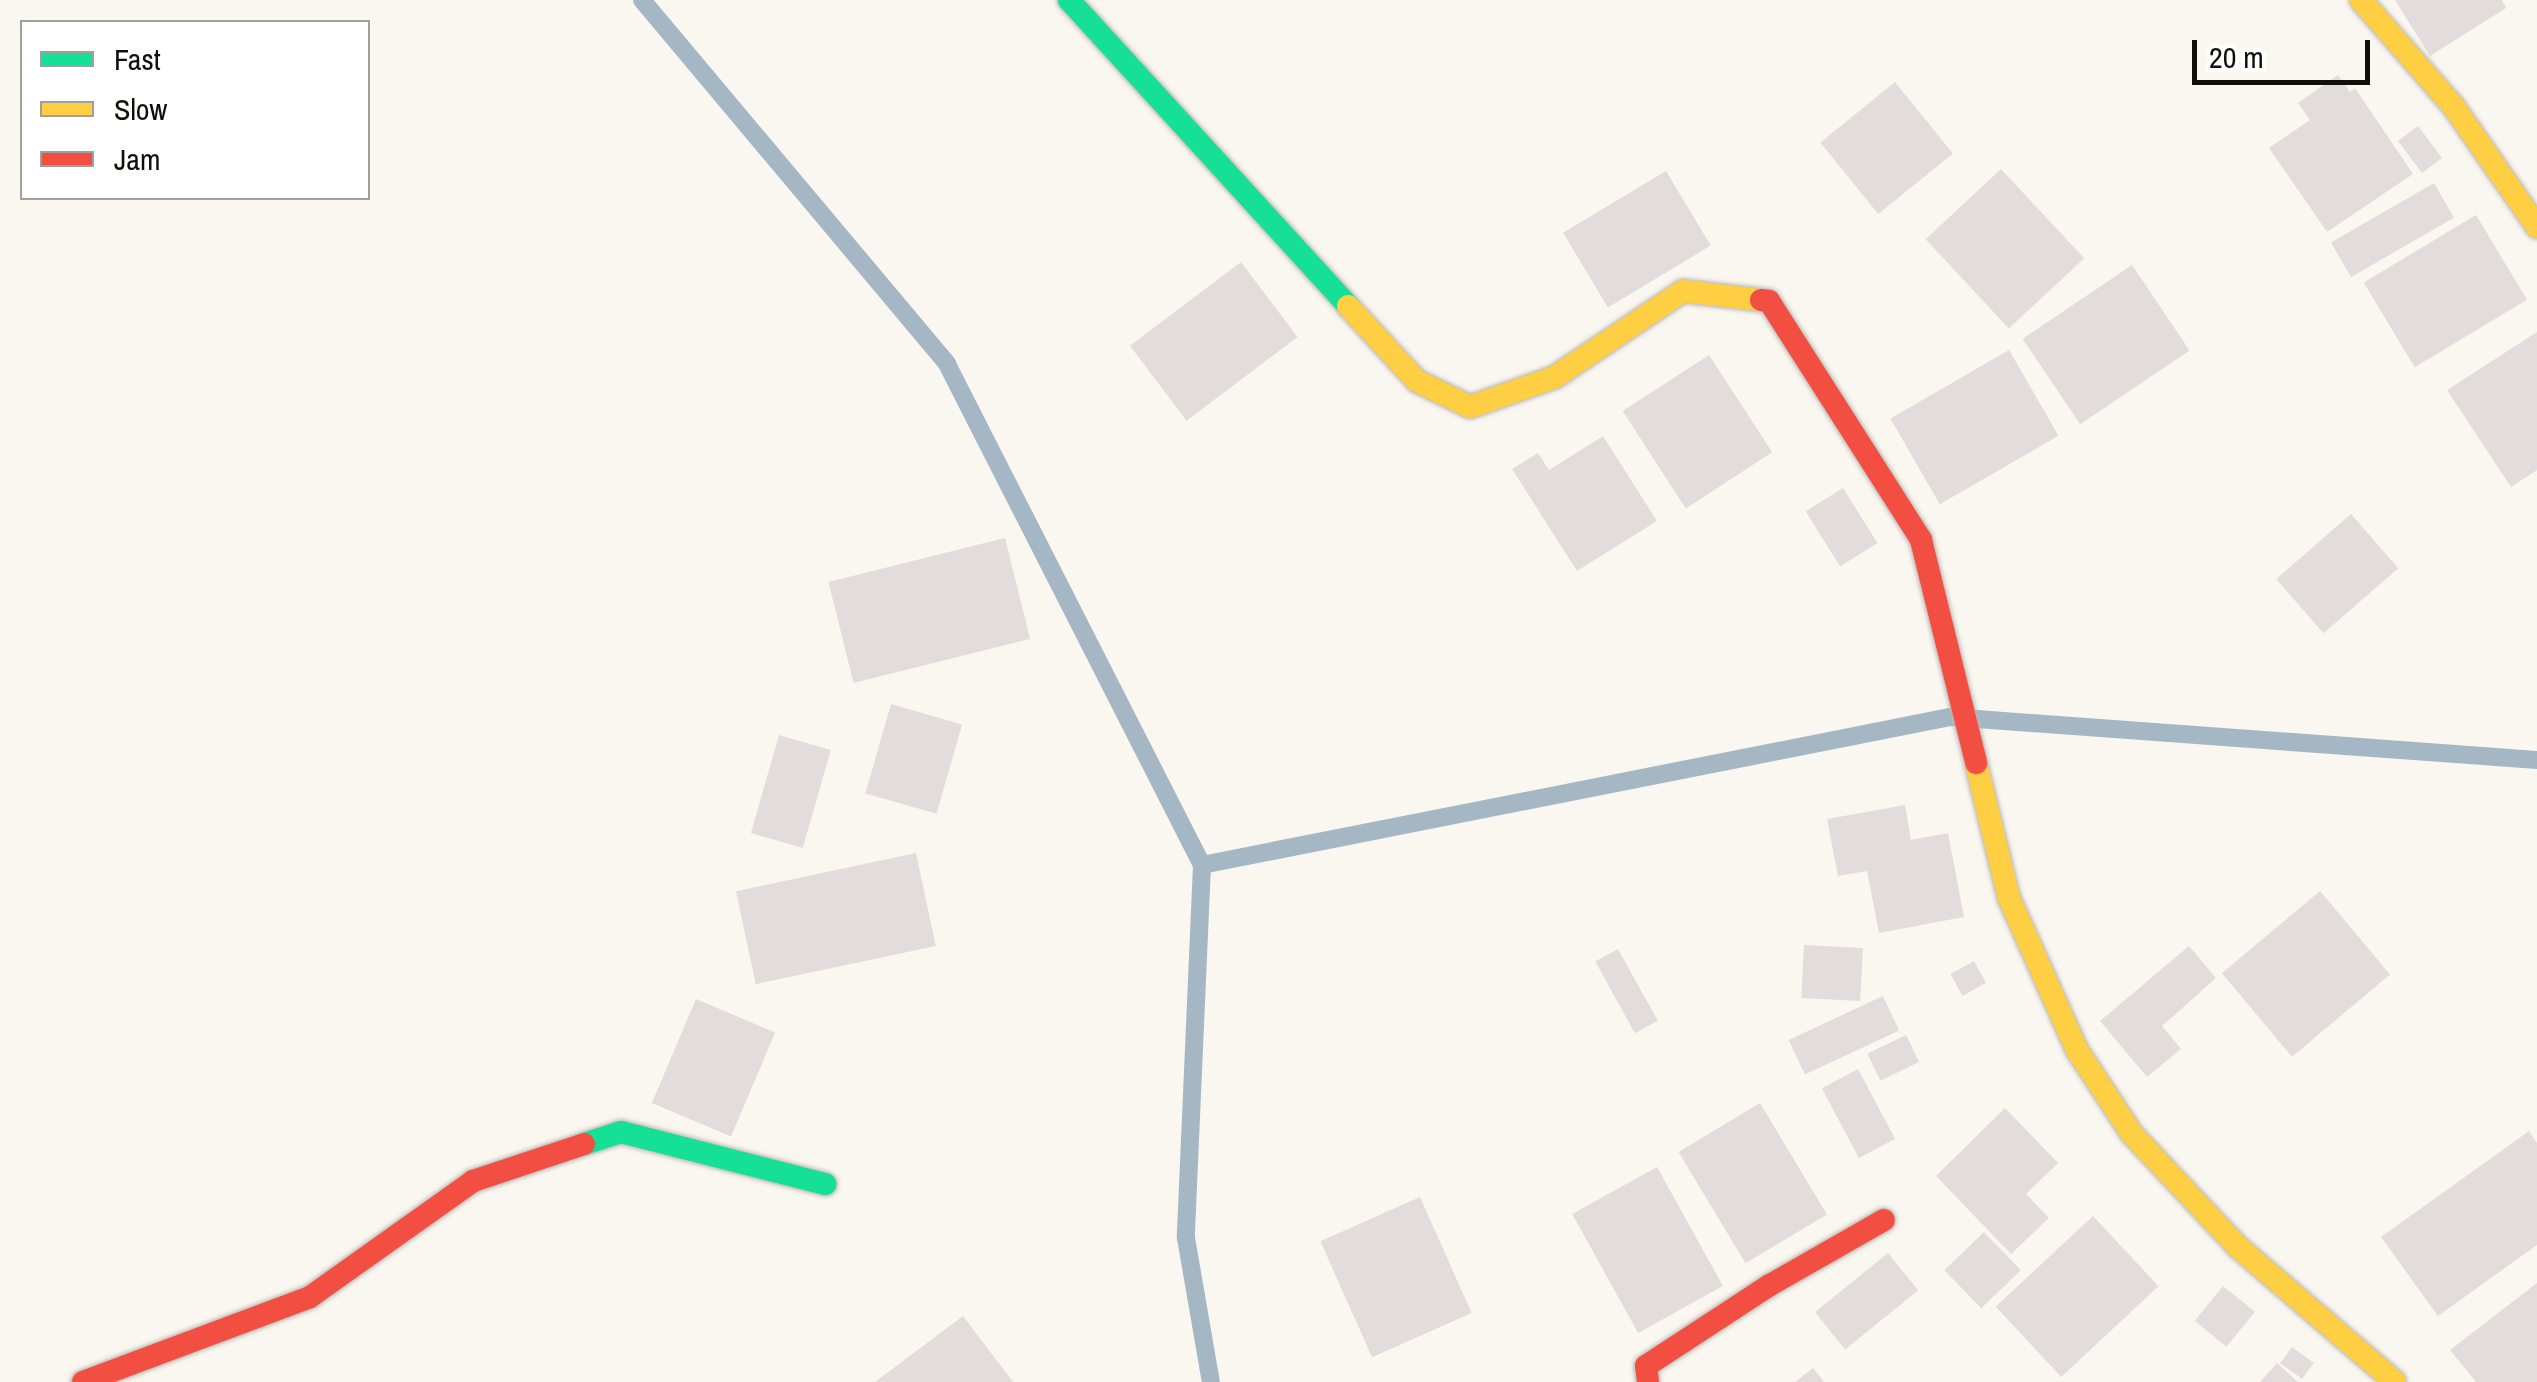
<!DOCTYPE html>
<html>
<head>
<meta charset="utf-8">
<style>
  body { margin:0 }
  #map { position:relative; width:2537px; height:1382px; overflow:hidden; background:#faf6f0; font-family:"Archivo Narrow",sans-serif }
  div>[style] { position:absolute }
  .stream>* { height:18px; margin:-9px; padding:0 9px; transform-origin:9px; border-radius:9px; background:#a5b7c5 }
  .building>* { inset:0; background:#e2dddc; transform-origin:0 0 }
  .roads { filter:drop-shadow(0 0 2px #b9b6b1) drop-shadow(0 0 2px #b9b6b1) }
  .fast>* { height:22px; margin:-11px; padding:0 11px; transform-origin:11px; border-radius:11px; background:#16e098 }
  .slow>* { height:22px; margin:-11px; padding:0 11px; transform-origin:11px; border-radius:11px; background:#ffcf43 }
  .jam>* { height:22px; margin:-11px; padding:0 11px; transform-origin:11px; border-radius:11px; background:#f24e42 }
  span { translate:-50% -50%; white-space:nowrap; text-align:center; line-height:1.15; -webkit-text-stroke:8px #fff; paint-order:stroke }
  .legend { position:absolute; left:20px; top:20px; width:350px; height:180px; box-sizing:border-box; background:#fff; border:2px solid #a09f9d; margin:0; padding:12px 18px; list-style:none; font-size:30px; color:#120f0b }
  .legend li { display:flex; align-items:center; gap:20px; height:50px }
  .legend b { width:50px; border:2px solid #a09f9d }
  .scale { position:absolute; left:2192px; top:40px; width:178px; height:45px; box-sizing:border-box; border:5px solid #120f0b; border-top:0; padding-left:12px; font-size:30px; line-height:35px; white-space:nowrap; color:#120f0b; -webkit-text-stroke:8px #fff; paint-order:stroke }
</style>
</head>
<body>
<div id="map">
  <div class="stream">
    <div style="left:642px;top:0;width:475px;rotate:50deg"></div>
    <div style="left:947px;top:364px;width:562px;rotate:63.02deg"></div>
    <div style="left:1202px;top:865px;width:373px;rotate:92.5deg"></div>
    <div style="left:1186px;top:1238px;width:146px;rotate:80.2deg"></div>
    <div style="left:1202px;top:865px;width:763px;rotate:-11.19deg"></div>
    <div style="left:1950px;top:717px;width:589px;rotate:4.19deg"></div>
  </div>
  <div class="building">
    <div style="clip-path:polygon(2395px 0,2502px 0,2506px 8px,2430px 56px)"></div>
    <div style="clip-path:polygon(2338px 75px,2350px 92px,2355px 88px,2413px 174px,2327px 232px,2269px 148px,2310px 120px,2298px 103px)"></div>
    <div style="left:1895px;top:82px;width:92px;height:96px;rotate:51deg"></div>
    <div style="left:2418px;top:126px;width:40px;height:25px;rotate:53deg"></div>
    <div style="left:2001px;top:169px;width:122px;height:103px;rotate:47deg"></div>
    <div style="left:1666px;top:171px;width:87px;height:120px;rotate:59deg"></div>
    <div style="left:2434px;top:183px;width:40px;height:119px;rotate:60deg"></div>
    <div style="left:2476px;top:215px;width:99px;height:131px;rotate:59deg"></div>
    <div style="left:1241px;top:262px;width:94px;height:139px;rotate:53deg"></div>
    <div style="left:2132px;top:265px;width:103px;height:132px;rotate:56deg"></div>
    <div style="clip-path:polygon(2537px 332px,2537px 470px,2511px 487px,2447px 390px)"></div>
    <div style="left:2009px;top:350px;width:99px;height:137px;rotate:60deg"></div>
    <div style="left:1709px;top:355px;width:116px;height:103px;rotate:57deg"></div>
    <div style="clip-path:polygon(1603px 436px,1657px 521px,1577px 571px,1512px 469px,1538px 453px,1549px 470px)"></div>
    <div style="left:1843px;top:488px;width:65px;height:44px;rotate:58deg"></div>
    <div style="left:2351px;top:514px;width:72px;height:99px;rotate:49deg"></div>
    <div style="left:1005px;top:538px;width:104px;height:182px;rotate:76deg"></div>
    <div style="left:891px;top:704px;width:74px;height:93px;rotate:16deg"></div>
    <div style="left:779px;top:735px;width:54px;height:102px;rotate:16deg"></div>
    <div style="clip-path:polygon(1905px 805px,1911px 840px,1948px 833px,1964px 917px,1879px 933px,1867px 871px,1838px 876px,1827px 819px)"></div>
    <div style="left:916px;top:853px;width:95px;height:184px;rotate:78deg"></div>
    <div style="left:2320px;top:891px;width:109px;height:128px;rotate:50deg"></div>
    <div style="left:1804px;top:945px;width:59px;height:53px;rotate:3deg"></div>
    <div style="clip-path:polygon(2189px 946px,2216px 978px,2162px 1026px,2181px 1049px,2147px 1077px,2100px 1021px)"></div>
    <div style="left:1618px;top:949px;width:82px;height:26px;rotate:61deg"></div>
    <div style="left:1974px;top:961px;width:25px;height:27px;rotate:61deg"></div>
    <div style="left:1883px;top:996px;width:38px;height:104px;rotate:65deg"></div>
    <div style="left:696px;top:999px;width:86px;height:113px;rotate:23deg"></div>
    <div style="left:1906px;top:1035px;width:30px;height:43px;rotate:64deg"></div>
    <div style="left:1858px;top:1069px;width:79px;height:41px;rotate:62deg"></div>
    <div style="left:1760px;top:1103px;width:130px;height:95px;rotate:59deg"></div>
    <div style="clip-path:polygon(2005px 1108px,2058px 1163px,2026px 1194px,2049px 1218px,2011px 1254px,1936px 1176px)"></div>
    <div style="clip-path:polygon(2529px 1131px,2537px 1143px,2537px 1245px,2438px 1316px,2381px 1237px)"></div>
    <div style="left:1657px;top:1167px;width:136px;height:97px;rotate:61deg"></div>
    <div style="left:1420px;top:1197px;width:127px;height:109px;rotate:66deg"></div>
    <div style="left:2093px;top:1216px;width:96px;height:133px;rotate:47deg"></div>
    <div style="left:1984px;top:1232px;width:53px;height:55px;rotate:46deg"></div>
    <div style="left:1888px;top:1253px;width:48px;height:94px;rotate:51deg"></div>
    <div style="clip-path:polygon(2537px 1283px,2537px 1382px,2476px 1382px,2450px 1350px)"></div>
    <div style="left:2223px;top:1286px;width:41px;height:45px;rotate:39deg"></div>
    <div style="clip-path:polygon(963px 1316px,1013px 1382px,875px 1382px)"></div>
    <div style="left:2292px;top:1347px;width:27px;height:20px;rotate:36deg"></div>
    <div style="clip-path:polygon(2277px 1363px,2298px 1382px,2260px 1382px)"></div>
    <div style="clip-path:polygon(1813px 1368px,1824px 1382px,1795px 1382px)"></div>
  </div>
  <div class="roads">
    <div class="fast">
      <div style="left:1069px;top:0;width:414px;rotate:47.6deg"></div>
      <div style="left:584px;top:1144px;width:39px;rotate:-18deg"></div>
      <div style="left:621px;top:1132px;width:211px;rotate:14.3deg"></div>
    </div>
    <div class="slow">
      <div style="left:2361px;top:0;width:142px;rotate:49deg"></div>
      <div style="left:2454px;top:107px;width:146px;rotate:55.3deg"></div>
      <div style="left:1348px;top:306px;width:102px;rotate:47.4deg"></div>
      <div style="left:1417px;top:381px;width:59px;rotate:26.1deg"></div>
      <div style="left:1470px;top:407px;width:90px;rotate:-19.4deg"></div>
      <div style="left:1555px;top:377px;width:154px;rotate:-33.9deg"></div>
      <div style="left:1683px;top:291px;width:79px;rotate:6.6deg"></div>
      <div style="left:1976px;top:763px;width:139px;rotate:76.3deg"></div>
      <div style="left:2009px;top:898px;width:167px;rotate:65.9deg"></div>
      <div style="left:2077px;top:1050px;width:100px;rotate:56.8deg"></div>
      <div style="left:2132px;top:1134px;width:154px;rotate:46.8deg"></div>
      <div style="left:2237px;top:1246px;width:208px;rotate:40.7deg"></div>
    </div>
    <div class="jam">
      <div style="left:1761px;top:300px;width:8px;rotate:7deg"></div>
      <div style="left:1769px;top:301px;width:283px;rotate:57.5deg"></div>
      <div style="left:1921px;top:540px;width:230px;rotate:76.1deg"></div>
      <div style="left:83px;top:1382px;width:242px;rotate:-20.5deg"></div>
      <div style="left:310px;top:1297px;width:200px;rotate:-35.4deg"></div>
      <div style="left:473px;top:1181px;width:117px;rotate:-18.4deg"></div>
      <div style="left:1648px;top:1382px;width:16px;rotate:-97deg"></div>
      <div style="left:1646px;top:1366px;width:148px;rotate:-33.2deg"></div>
      <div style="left:1770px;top:1285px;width:131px;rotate:-29.7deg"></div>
    </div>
  </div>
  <ul class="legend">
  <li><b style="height:12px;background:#16e098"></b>Fast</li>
  <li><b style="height:12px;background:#ffcf43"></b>Slow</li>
  <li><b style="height:12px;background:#f24e42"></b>Jam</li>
  </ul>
  <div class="scale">20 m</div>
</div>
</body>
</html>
